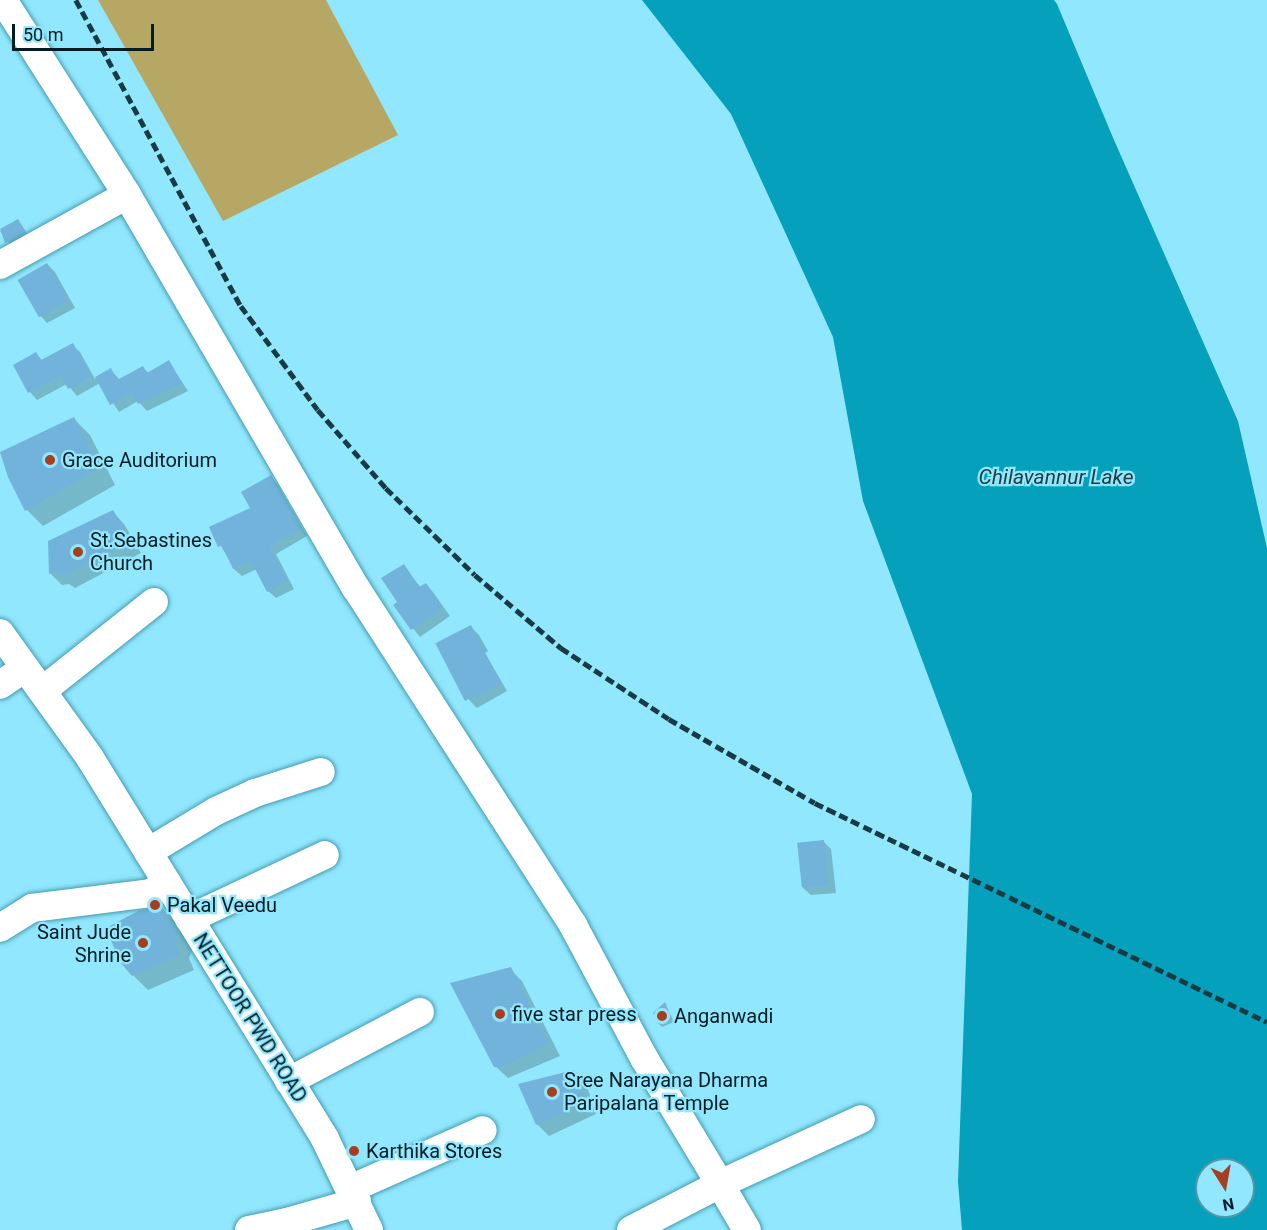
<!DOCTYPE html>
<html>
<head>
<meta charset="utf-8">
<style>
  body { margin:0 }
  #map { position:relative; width:1267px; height:1230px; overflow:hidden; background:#91e7fd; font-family:Roboto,sans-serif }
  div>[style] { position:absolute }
  .green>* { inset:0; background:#b7a764 }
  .water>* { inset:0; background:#05a0bc }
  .shadow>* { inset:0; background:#0003 }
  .building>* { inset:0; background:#72b3db; transform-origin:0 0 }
  .roads { filter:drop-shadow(0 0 2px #449cb1) drop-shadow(0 0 2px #449cb1) }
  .minor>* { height:28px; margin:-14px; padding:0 14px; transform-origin:14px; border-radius:14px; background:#fff }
  .rail>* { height:4.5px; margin-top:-2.25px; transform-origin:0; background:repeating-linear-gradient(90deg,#173a43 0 9px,transparent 0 13.5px) }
  .dots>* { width:16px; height:16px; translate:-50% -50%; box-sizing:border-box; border:3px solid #91e7fd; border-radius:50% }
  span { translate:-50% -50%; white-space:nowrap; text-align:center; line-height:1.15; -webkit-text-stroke:4.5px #91e7fd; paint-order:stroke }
  .poi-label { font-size:20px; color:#021c23 }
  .left { translate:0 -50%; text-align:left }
  .right { translate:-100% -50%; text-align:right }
  .street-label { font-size:20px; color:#021c23 }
  .water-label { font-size:21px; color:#223c43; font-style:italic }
  .north { position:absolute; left:1195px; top:1158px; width:60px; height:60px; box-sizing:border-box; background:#91e7fd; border:2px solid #5896a6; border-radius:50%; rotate:169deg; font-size:16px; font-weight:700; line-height:24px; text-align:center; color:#021c23 }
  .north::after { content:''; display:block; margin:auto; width:21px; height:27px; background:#a63e1f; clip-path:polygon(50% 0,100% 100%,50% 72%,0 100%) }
  .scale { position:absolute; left:12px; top:24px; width:142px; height:27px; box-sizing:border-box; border:3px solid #021c23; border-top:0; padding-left:8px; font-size:18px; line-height:21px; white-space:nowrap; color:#021c23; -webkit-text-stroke:4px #91e7fd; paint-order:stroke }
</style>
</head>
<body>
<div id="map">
  <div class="green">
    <div style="clip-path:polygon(98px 0,326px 0,398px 135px,223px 221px)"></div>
  </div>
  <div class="water">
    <div style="clip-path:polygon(evenodd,642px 0,1054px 0,1057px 4px,1114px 140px,1238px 421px,1267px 548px,1267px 1230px,962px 1230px,958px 1182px,972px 794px,863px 501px,833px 337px,731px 114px,642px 0,1207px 1170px,1243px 1170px,1243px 1206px,1207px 1206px,1207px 1170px)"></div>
  </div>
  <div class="shadow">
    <div style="clip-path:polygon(18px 221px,32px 240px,14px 250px,0 231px)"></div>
    <div style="clip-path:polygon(47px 264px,55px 272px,75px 308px,47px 323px,40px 315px,19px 280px)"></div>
    <div style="clip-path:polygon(72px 345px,80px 352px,95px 379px,111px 370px,120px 380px,143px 368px,149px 373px,169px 362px,188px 391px,147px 411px,138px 401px,119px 412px,100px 383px,77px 396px,67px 384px,37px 400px,30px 392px,15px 366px,36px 354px,43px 361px)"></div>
    <div style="clip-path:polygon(74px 419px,90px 435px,115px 485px,43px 526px,27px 510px,9px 476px)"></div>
    <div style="clip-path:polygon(271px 477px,278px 485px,307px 536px,276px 554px,294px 589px,276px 598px,268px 591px,257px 569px,242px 576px,234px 569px,211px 528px,252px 509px)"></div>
    <div style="clip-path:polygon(113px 512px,124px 524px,141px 553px,75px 588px,69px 584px,62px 585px,50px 573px)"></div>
    <div style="clip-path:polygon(404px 566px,421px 588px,426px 585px,433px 592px,450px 616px,420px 637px,395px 606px,399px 603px)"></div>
    <div style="clip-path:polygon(471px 627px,479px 635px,488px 651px,485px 653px,507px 691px,477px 708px,469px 700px,438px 645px)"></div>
    <div style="clip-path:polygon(823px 841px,831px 849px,836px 893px,811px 895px,803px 888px)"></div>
    <div style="clip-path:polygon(161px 907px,176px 923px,193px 949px,189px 958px,194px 970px,148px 990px,133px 975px)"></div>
    <div style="clip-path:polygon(510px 969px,522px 981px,560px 1056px,508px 1078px,495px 1066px)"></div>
    <div style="clip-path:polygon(665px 1004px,674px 1022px,662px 1027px,659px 1024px)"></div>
    <div style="clip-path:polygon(574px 1071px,586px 1083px,596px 1114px,549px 1136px,537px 1124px)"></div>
  </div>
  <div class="building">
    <div style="clip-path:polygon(18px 219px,26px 232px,5px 243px,0 229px)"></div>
    <div style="left:47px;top:263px;width:43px;height:34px;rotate:60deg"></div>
    <div style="clip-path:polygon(73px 343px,91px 376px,68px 389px,61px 375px,28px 393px,13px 365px,36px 352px,41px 360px)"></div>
    <div style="clip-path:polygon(169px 360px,182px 383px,138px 404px,132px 393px,110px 405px,95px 377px,111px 368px,117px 380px,143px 366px,147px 373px)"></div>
    <div style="clip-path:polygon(74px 417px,100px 468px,25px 511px,8px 477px,0 452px)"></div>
    <div style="clip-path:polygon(271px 475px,301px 529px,269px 546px,288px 581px,267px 592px,251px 561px,233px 569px,222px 545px,218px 547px,209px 527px,250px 508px,241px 492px)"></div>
    <div style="clip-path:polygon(113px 510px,131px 540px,62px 576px,56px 572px,49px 574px,48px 541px)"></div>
    <div style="clip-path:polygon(404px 564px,419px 587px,426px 583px,443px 608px,411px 630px,393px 605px,397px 602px,381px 578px)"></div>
    <div style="left:471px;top:625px;width:65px;height:40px;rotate:63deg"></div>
    <div style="left:824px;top:840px;width:45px;height:27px;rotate:84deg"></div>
    <div style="clip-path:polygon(161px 906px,178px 933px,174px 942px,180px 955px,132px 976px,120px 962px,106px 928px,138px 911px)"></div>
    <div style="clip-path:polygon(511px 967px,549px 1044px,500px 1067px,494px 1067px,450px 983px)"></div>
    <div style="clip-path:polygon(665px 1002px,672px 1019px,658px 1024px,653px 1013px)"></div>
    <div style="clip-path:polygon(574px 1070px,585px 1102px,536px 1125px,518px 1084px)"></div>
  </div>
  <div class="roads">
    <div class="minor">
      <div style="left:3px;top:0;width:231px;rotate:57.5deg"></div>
      <div style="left:127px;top:195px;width:455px;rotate:59.8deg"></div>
      <div style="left:356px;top:588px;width:401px;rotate:57.2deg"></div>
      <div style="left:573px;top:925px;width:151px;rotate:61.9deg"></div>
      <div style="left:644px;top:1058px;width:147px;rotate:58.9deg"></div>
      <div style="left:720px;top:1184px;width:155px;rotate:-24.7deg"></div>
      <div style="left:0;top:265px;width:145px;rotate:-28.9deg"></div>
      <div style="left:0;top:633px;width:154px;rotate:54.2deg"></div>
      <div style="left:90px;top:758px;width:448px;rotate:58.3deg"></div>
      <div style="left:325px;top:1139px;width:101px;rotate:64.2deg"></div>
      <div style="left:0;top:685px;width:30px;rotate:-34deg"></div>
      <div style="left:42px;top:691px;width:143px;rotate:-38.5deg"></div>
      <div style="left:148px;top:852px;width:79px;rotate:-31.1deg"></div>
      <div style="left:216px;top:811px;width:43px;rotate:-24.8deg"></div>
      <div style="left:255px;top:793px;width:69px;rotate:-17.7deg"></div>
      <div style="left:189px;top:919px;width:150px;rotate:-25.2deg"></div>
      <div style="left:0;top:928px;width:38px;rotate:-32deg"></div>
      <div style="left:32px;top:908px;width:119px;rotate:-7.2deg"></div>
      <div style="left:150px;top:893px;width:20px;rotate:-30deg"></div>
      <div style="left:289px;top:1081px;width:148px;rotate:-27.8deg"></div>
      <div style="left:350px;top:1189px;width:145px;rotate:-23.9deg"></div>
      <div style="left:249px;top:1230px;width:39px;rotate:-12deg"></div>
      <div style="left:289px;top:1230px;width:8px;rotate:-104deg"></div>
      <div style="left:287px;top:1222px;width:73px;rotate:-15.9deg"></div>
      <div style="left:631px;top:1230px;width:100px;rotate:-27.3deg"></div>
      <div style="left:720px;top:1184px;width:53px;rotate:59.6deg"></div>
    </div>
  </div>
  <div class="rail">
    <div style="left:76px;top:0;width:348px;rotate:61.7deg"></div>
    <div style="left:241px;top:306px;width:129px;rotate:53.5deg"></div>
    <div style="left:318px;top:410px;width:103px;rotate:48.9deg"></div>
    <div style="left:386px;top:488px;width:124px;rotate:44.3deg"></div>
    <div style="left:475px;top:575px;width:113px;rotate:40.3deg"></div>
    <div style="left:561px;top:648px;width:129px;rotate:33.3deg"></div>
    <div style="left:669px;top:719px;width:168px;rotate:29.9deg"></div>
    <div style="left:815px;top:803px;width:502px;rotate:25.85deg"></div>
  </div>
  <div class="dots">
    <div style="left:50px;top:460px;background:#a63e1f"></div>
    <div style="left:78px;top:552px;background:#a63e1f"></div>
    <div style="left:155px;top:905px;background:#a63e1f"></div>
    <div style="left:143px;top:943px;background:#a63e1f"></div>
    <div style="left:500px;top:1014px;background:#a63e1f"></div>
    <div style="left:662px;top:1016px;background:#a63e1f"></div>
    <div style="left:552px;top:1092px;background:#a63e1f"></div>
    <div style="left:354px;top:1151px;background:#a63e1f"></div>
  </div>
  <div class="poi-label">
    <span class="left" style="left:62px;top:460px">Grace Auditorium</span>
    <span class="left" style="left:90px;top:552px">St.Sebastines<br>Church</span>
    <span class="left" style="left:167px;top:905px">Pakal Veedu</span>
    <span class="right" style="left:131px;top:944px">Saint Jude<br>Shrine</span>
    <span class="left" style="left:512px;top:1014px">five star press</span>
    <span class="left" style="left:674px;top:1016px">Anganwadi</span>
    <span class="left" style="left:564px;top:1092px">Sree Narayana Dharma<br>Paripalana Temple</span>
    <span class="left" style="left:366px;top:1151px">Karthika Stores</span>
  </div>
  <div class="street-label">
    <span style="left:250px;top:1018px;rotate:58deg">NETTOOR PWD ROAD</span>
  </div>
  <div class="water-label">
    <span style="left:1056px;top:477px">Chilavannur Lake</span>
  </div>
  <div class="north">N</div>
  <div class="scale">50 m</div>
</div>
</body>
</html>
